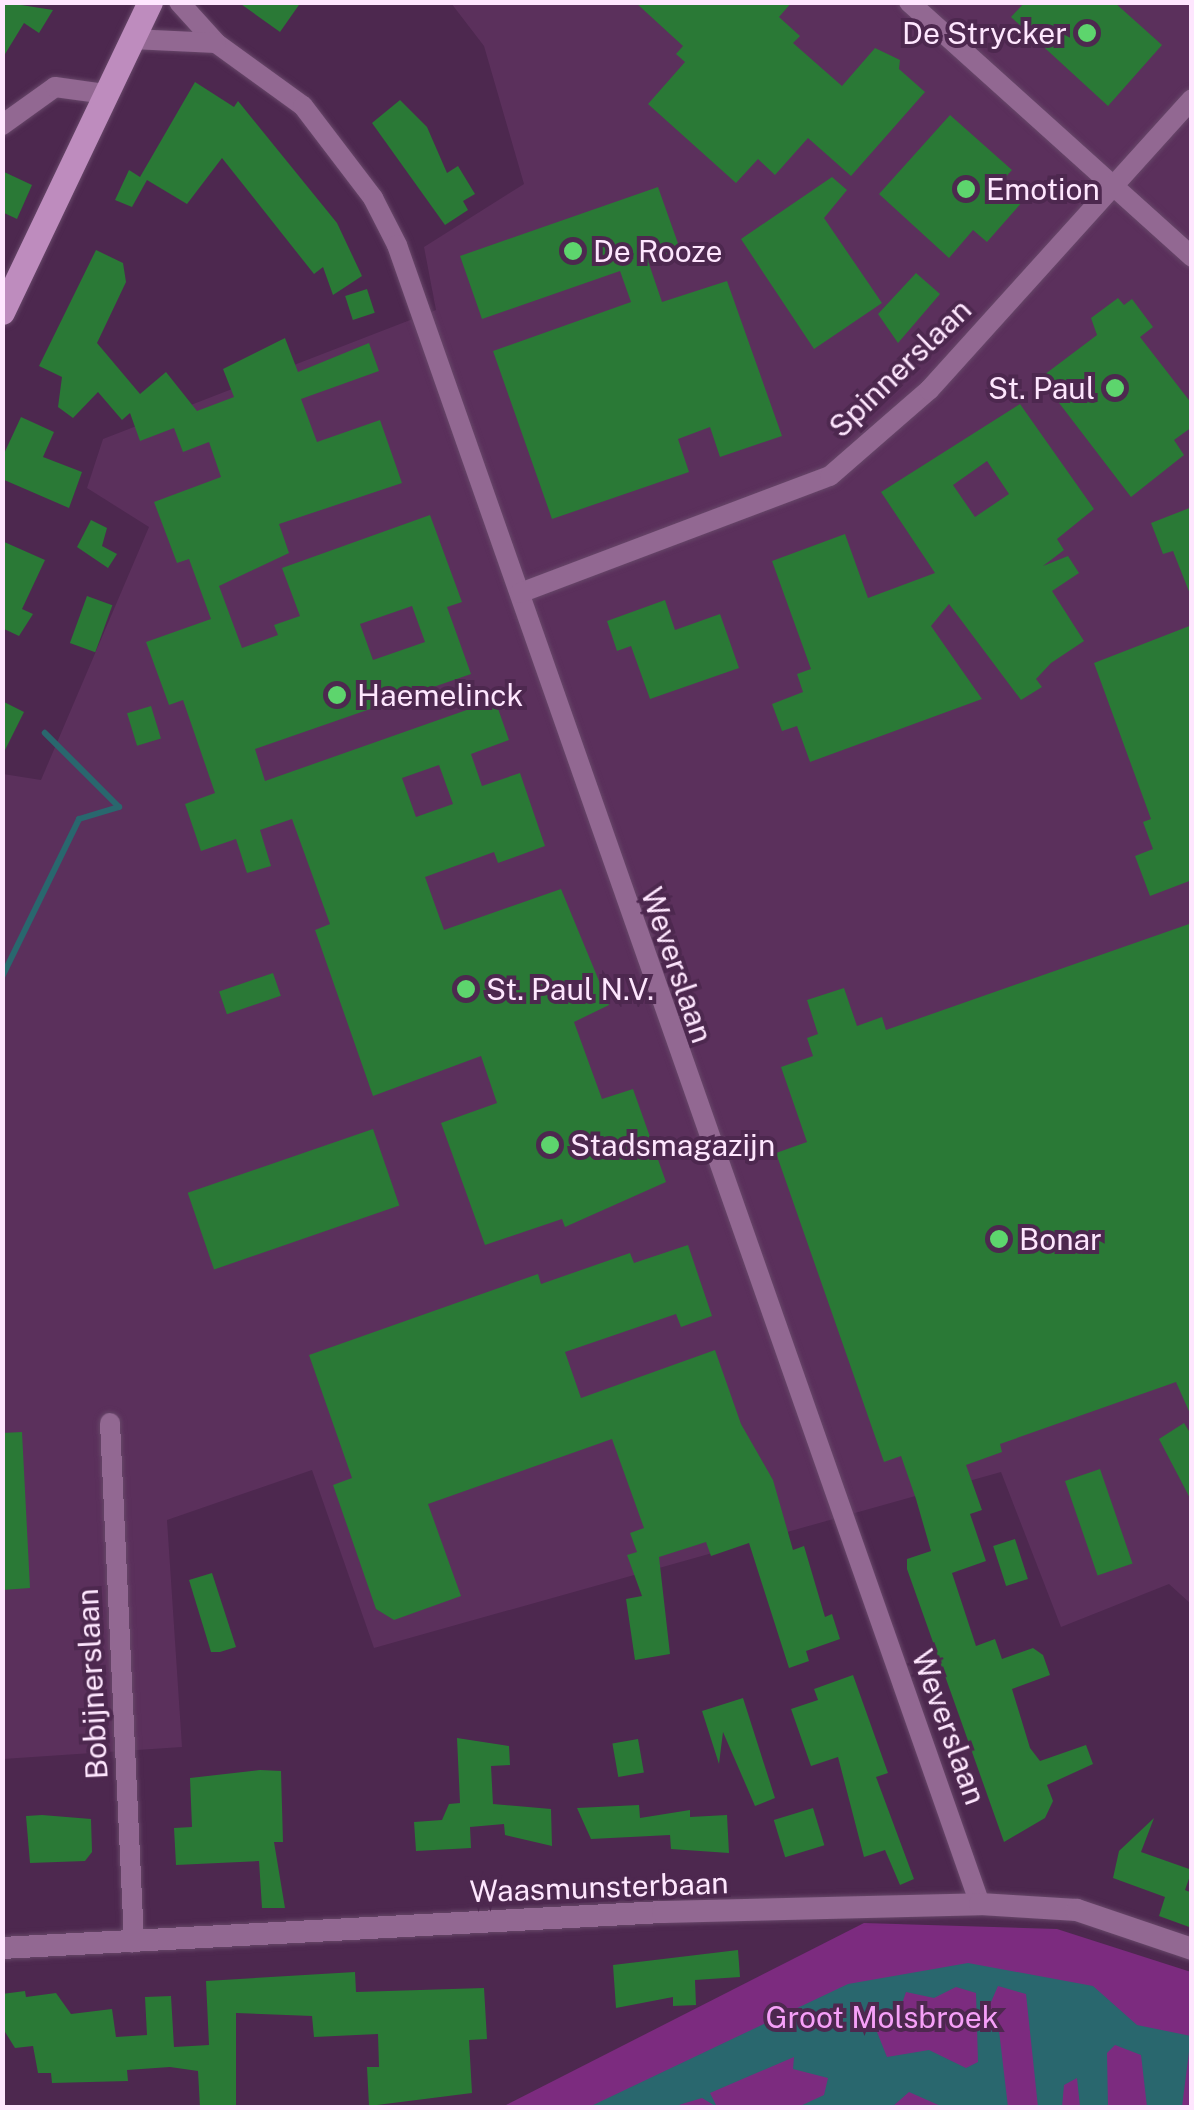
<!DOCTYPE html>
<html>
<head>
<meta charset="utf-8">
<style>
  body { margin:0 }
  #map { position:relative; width:1194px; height:2110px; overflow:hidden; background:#4d284f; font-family:"Public Sans",sans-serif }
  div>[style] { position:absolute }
  .built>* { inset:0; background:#5b305c }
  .green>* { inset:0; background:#7c2b7f }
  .water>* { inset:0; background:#29676e }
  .stream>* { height:6px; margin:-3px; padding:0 3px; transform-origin:3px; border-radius:3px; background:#29676e }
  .building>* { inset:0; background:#2a7936; transform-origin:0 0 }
  .roads { filter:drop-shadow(0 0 2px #674769) drop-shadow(0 0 2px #674769) }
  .minor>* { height:20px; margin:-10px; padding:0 10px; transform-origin:10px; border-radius:10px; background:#926892 }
  .tertiary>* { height:22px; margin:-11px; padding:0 11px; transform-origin:11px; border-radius:11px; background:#926892 }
  .primary>* { height:25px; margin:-12.5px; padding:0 12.5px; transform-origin:12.5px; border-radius:12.5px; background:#be8cbe }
  .dots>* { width:28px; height:28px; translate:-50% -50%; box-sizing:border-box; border:5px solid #4d284f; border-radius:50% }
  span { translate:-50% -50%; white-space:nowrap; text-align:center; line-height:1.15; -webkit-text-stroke:8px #4d284f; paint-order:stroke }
  .poi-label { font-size:30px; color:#fee6fe }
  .right { translate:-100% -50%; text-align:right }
  .left { translate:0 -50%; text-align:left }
  .street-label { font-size:30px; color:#fee6fe }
  .park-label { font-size:30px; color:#f6a0f8 }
  .frame { position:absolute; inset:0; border:5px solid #fee6fe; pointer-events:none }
</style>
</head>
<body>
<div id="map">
  <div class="built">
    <div style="clip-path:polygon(451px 3px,1191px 3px,1191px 1604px,1169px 1584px,1061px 1627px,1001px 1472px,374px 1648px,312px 1470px,167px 1520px,182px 1747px,3px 1759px,3px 774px,41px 780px,149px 527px,87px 488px,103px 439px,436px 310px,424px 247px,524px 184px,484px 46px)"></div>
  </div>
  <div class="green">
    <div style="clip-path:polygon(864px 1923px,1057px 1929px,1191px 1972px,1191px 2107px,500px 2108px)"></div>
  </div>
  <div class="water">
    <div style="clip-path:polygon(evenodd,968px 1963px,1093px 1986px,1137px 2025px,1191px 2036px,1182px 2107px,1147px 2107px,1141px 2055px,1115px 2045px,1107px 2053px,1108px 2107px,1080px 2107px,1077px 2078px,1064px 2085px,1062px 2107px,1038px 2107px,1026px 1994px,998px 1986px,988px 2009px,998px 2022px,1008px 2107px,943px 2107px,909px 2092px,892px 2107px,798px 2107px,824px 2095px,828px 2078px,793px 2069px,794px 2057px,710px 2093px,717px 2107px,702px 2098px,672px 2107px,589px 2107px,848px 1984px,968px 1963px,956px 1987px,976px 1993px,978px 2062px,966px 2068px,929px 2050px,887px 2057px,877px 2032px,897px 2018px,906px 1992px,934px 1998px,956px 1987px)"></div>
  </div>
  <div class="stream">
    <div style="left:2px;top:977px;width:176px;rotate:-64deg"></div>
    <div style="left:79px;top:819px;width:42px;rotate:-16.7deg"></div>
    <div style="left:119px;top:807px;width:105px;rotate:-135deg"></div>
  </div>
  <div class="building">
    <div style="clip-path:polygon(2px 2px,53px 10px,39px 33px,24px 23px,2px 59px)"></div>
    <div style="clip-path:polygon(238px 2px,301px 2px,280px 32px)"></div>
    <div style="clip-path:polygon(635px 2px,792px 2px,779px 17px,800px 36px,793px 43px,842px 86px,875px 48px,900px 60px,899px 69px,925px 92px,851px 176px,808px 138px,775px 175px,758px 159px,736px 183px,648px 104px,685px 62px,676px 54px,683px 46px)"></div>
    <div style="clip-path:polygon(1025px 2px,1114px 2px,1162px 45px,1108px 106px,1011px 17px)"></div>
    <div style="clip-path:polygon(195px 82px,234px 107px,238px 101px,337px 223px,362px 276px,333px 295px,323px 267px,314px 274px,222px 158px,187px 204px,147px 180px,132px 207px,115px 200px,129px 170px,140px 177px)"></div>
    <div style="clip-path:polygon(400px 100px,427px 127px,447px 173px,458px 166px,475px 194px,463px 201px,468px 210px,445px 225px,372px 123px)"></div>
    <div style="clip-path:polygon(950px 115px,1012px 170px,1001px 182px,1023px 201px,987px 242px,973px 230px,949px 258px,879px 194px)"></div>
    <div style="clip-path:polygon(2px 171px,32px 185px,17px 219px,2px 212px)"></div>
    <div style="clip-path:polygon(832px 177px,847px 190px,824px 218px,882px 303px,814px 349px,741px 239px)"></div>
    <div style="clip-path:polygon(658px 187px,680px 249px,648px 261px,662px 302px,727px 281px,782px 436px,720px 457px,710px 427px,678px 439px,689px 472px,552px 519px,493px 351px,631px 302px,620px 271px,482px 319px,460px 256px)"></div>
    <div style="clip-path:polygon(evenodd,96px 250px,123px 263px,126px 282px,97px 343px,140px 394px,166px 372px,197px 411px,234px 397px,223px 369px,285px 338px,298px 372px,369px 343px,379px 371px,301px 399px,317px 442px,380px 420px,402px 483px,279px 524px,289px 553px,219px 586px,242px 648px,278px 635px,274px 625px,300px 616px,282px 568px,430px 515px,462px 602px,447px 607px,471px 674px,255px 749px,265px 781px,495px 700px,509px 740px,471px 754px,482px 786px,520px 773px,545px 846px,498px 863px,494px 852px,425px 877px,444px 930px,561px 889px,609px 1005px,574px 1022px,602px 1099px,633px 1089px,666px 1182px,565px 1227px,562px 1219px,485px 1245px,441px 1123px,497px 1103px,481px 1056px,373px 1096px,315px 930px,330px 924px,292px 819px,260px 830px,271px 866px,247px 873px,236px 839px,201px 851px,185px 804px,215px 793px,183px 700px,169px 705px,146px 642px,211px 619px,189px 559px,177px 563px,154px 502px,221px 477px,209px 442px,183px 452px,174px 428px,140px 441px,130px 413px,122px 420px,98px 392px,73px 418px,58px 407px,62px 377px,39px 366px,96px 250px,412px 606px,425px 642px,373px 660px,360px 624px,412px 606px,96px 250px,439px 765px,453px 804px,416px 817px,402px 778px,439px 765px)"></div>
    <div style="clip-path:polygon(916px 273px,940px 294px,898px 343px,878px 314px)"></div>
    <div style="left:367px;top:289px;width:25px;height:23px;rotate:72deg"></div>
    <div style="clip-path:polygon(1118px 298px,1124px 305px,1132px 299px,1153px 327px,1140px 337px,1192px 404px,1192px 427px,1174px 440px,1184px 455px,1131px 497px,1040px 378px,1097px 335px,1091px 318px)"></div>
    <div style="clip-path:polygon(evenodd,1020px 404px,1094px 509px,1057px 539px,1064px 550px,1043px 566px,1068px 556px,1079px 573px,1052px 591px,1084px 641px,1051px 663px,1036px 679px,1042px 687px,1021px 700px,949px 604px,931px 626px,982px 699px,810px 762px,797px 726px,782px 731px,772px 704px,803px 692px,797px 674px,811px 669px,772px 561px,845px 534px,868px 598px,935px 573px,881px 492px,1020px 404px,987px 461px,1009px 494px,975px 517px,953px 485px,987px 461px)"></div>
    <div style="clip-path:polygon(21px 417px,54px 432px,43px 457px,82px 472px,69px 508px,2px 479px,2px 458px)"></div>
    <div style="clip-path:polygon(1192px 507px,1192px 594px,1190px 594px,1173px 551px,1163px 554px,1151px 523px)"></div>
    <div style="clip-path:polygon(91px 520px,107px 528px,102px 546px,117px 554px,108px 568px,77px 547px)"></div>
    <div style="clip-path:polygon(2px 541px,45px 560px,22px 609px,33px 614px,19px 636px,2px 628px)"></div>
    <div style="left:87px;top:596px;width:27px;height:50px;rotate:20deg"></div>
    <div style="clip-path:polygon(665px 600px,675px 630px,720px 614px,739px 668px,650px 699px,631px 646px,617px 651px,607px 621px)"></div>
    <div style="clip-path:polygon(1192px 625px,1192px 880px,1150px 896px,1135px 856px,1153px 849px,1143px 822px,1151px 819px,1094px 663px)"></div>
    <div style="clip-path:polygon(2px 701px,24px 712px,2px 756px)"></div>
    <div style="left:151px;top:706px;width:34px;height:25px;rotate:73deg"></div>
    <div style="clip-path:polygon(1192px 923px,1192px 1418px,1176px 1382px,1000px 1444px,1002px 1452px,966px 1465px,982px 1510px,970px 1514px,986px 1561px,952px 1573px,976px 1646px,995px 1639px,1002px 1659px,1033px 1648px,1043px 1655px,1050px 1675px,1012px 1689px,1030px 1748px,1040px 1761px,1086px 1745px,1093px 1764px,1047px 1785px,1053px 1801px,1045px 1818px,1004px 1842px,907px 1569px,907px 1559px,931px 1551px,916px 1499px,901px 1456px,884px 1462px,776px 1153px,807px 1142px,781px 1067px,813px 1056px,807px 1038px,818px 1034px,807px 1000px,844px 988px,857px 1026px,882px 1017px,886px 1030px)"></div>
    <div style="left:273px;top:973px;width:24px;height:57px;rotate:71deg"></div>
    <div style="left:373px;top:1129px;width:81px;height:196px;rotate:71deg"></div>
    <div style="clip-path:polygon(688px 1245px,712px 1316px,681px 1327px,676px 1314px,565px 1352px,581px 1398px,715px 1350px,741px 1424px,773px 1480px,793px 1550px,804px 1546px,825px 1617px,832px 1614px,840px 1639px,806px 1651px,809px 1661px,789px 1668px,749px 1543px,711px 1556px,706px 1542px,659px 1557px,670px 1654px,635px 1660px,626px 1599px,642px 1596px,627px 1555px,637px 1552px,630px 1533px,644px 1528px,612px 1439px,428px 1504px,461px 1596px,394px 1620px,376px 1609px,333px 1485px,352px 1478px,309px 1355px,538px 1274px,541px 1284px,630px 1253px,634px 1263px)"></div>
    <div style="clip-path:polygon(1184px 1423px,1192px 1436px,1192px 1502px,1159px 1439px)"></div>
    <div style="clip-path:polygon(22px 1432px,30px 1588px,2px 1590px,2px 1433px)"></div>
    <div style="left:1100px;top:1469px;width:100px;height:37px;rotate:71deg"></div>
    <div style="left:1015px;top:1539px;width:42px;height:23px;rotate:72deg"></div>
    <div style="clip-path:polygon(212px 1573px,236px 1647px,220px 1652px,211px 1652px,189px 1580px)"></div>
    <div style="clip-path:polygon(853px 1675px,888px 1773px,876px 1777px,914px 1879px,900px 1885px,885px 1850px,864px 1857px,838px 1757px,811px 1766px,791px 1709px,818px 1700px,814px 1689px)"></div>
    <div style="clip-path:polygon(743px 1698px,775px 1798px,755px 1806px,723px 1732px,719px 1764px,702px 1711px)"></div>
    <div style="clip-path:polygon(457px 1738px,509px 1746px,510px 1765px,491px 1766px,493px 1804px,551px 1809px,552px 1846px,505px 1835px,504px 1824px,470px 1827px,471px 1848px,416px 1851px,414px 1822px,442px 1820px,449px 1804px,460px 1803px)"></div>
    <div style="left:638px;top:1739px;width:34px;height:26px;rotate:80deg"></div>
    <div style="clip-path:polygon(260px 1770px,281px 1771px,283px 1842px,274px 1842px,285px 1908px,262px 1908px,259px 1861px,176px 1865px,174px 1828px,192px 1827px,190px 1778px)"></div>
    <div style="clip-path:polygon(639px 1805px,640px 1818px,690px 1810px,690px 1817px,727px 1815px,729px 1853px,671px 1849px,670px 1835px,591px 1839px,577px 1808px)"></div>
    <div style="left:813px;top:1808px;width:39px;height:41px;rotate:73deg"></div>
    <div style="clip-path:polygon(42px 1815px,91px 1819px,92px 1852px,85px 1861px,30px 1863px,26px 1816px)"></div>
    <div style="clip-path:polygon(1154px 1818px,1141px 1852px,1192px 1870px,1185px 1890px,1192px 1893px,1192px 1928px,1159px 1916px,1165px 1897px,1113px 1878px,1119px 1851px)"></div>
    <div style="clip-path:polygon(738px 1950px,740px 1977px,695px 1980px,696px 2005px,673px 2006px,673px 1997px,616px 2008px,613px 1965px)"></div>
    <div style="clip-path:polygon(355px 1972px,356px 1992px,484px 1988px,487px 2039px,469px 2040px,472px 2093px,369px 2106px,367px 2067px,379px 2067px,378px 2034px,314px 2037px,312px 2016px,236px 2013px,236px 2108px,200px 2108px,198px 2071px,170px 2067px,127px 2070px,128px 2081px,52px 2083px,51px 2073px,38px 2073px,33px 2046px,15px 2048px,2px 2027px,2px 1994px,25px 1991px,26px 1997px,56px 1993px,71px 2014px,112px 2009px,116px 2037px,147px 2035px,145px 1997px,171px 1996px,174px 2047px,209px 2045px,206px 1981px)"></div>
  </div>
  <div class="roads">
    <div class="minor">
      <div style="left:179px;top:2px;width:55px;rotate:47.9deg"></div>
      <div style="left:216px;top:43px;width:107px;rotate:35.9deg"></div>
      <div style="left:303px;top:106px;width:116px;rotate:52.7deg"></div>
      <div style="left:373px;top:198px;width:53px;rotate:62.9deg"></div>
      <div style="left:397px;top:245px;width:1758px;rotate:70.64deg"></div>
      <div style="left:909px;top:2px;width:381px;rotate:42deg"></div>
      <div style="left:132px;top:39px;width:84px;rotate:2.7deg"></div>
      <div style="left:2px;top:125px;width:65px;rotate:-35.6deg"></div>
      <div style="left:55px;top:87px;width:50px;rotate:8deg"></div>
      <div style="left:520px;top:593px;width:331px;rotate:-20.7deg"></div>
      <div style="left:830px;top:476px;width:131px;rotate:-41deg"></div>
      <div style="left:929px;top:390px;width:392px;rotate:-47.9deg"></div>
      <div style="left:110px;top:1423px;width:520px;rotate:87.35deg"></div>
    </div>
    <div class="tertiary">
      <div style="left:2px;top:1948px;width:662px;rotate:-3.12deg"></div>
      <div style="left:663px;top:1912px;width:317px;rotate:-1.4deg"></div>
      <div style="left:980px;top:1904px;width:97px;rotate:3.5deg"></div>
      <div style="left:1077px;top:1910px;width:121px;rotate:18.7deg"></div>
    </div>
    <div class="primary">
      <div style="left:2px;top:312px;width:344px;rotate:-64.5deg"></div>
    </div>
  </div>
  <div class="dots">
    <div style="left:1087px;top:33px;background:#5dd56d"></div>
    <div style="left:966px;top:189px;background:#5dd56d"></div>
    <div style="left:573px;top:251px;background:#5dd56d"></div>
    <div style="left:1115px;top:388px;background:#5dd56d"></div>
    <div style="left:337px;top:695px;background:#5dd56d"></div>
    <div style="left:466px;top:989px;background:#5dd56d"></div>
    <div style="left:550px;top:1145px;background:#5dd56d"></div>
    <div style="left:999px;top:1239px;background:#5dd56d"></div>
  </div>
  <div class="poi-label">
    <span class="right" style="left:1067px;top:33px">De Strycker</span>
    <span class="left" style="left:986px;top:189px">Emotion</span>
    <span class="left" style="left:593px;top:251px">De Rooze</span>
    <span class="right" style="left:1095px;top:388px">St. Paul</span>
    <span class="left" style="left:357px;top:695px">Haemelinck</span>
    <span class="left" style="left:486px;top:989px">St. Paul N.V.</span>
    <span class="left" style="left:570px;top:1145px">Stadsmagazijn</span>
    <span class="left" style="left:1019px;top:1239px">Bonar</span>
  </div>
  <div class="street-label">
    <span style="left:900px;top:368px;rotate:-44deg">Spinnerslaan</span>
    <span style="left:677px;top:965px;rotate:71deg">Weverslaan</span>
    <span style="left:92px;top:1684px;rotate:-93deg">Bobijnerslaan</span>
    <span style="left:949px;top:1727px;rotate:70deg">Weverslaan</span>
    <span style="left:599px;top:1887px;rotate:-2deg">Waasmunsterbaan</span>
  </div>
  <div class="park-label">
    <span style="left:882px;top:2017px">Groot Molsbroek</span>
  </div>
  <div class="frame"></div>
</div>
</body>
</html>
